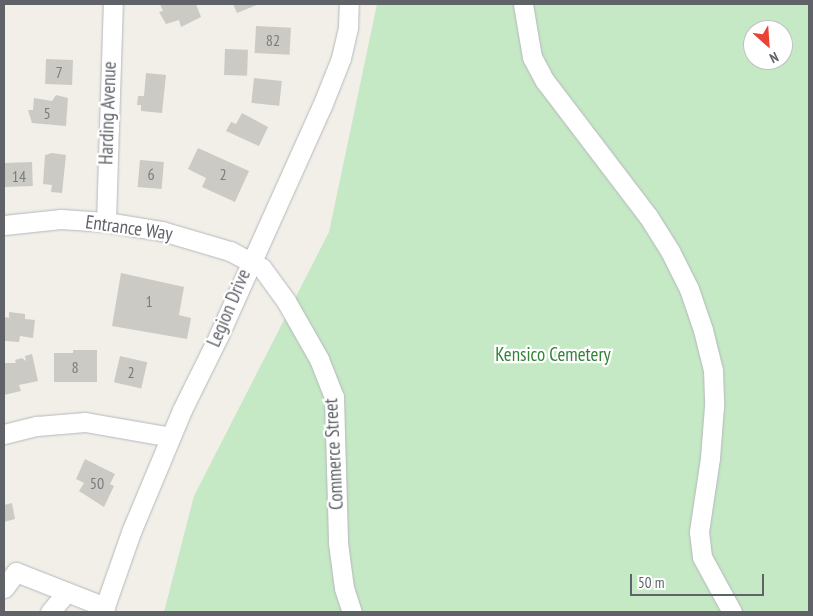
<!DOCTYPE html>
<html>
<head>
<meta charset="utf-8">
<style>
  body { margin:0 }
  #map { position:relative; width:813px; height:616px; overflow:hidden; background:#f1efe8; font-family:"PT Sans Narrow",sans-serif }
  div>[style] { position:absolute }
  .green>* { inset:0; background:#c5e8c5 }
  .building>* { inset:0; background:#cccac5; transform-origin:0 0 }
  .roads { filter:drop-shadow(0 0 1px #b5b8bc) drop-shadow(0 0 1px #b5b8bc) }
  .minor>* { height:19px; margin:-9.5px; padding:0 9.5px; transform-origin:9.5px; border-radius:9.5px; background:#fff }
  span { translate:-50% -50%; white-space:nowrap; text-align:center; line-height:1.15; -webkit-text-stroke:4.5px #fff; paint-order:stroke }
  .number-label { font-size:16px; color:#7a7d7f }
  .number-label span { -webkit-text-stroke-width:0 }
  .street-label { font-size:19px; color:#5f6368 }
  .park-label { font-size:19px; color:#348238 }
  .frame { position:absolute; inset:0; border:5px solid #5f6368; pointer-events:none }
  .north { position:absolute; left:743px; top:20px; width:50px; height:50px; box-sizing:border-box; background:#fff; border:1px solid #bfc1c3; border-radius:50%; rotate:154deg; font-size:14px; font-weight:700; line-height:20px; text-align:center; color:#5f6368 }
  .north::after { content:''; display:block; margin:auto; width:18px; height:22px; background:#ea4335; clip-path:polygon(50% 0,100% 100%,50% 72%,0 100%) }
  .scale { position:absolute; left:630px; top:574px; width:134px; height:22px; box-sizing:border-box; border:2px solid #5f6368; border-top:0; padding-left:6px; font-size:15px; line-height:18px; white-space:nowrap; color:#5f6368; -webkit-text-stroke:4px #fff; paint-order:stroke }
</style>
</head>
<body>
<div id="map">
  <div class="green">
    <div style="clip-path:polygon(evenodd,377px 4px,809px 4px,809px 612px,164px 612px,194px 496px,329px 232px,377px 4px,753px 30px,783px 30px,783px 60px,753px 60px,753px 30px)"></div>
  </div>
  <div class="building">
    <div style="clip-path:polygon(160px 4px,196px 4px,201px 17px,181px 27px,179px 20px,166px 24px,159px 12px,163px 11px)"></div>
    <div style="clip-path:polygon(233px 4px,259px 4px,237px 13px)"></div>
    <div style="left:256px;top:26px;width:35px;height:27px;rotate:3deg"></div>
    <div style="left:225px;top:49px;width:23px;height:26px;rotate:2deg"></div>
    <div style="left:46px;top:59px;width:27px;height:25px;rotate:2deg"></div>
    <div style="clip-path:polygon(146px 73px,166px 75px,162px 113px,141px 111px,141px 105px,137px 105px,138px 96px,144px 96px)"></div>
    <div style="left:254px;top:78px;width:28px;height:25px;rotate:6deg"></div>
    <div style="clip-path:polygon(56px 95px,68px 98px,66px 126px,32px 123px,28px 110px,33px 110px,34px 98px,52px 101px)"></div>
    <div style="clip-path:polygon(242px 113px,268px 127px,259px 146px,226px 131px,231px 122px,236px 124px)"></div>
    <div style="clip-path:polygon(198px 148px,249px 171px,235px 202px,202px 187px,206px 178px,188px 169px)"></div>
    <div style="clip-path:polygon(52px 153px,66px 155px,62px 193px,51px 192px,52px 185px,43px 184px,45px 155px)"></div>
    <div style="left:140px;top:160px;width:24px;height:27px;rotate:5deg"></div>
    <div style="left:32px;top:162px;width:24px;height:28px;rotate:88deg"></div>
    <div style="clip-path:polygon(121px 273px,184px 287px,179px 315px,191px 318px,187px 339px,112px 326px)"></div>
    <div style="clip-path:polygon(9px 312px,25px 314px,25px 319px,35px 320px,33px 338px,20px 336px,19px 342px,5px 341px,4px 317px,9px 318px)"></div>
    <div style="clip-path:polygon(73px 350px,97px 350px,97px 382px,54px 382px,54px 353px,73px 353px)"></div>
    <div style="clip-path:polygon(32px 354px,38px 381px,19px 385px,21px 391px,4px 395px,4px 363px,16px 363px,15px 360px,22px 358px,26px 361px,25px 356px)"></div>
    <div style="left:120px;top:356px;width:28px;height:27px;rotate:13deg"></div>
    <div style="clip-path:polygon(85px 459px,115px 474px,110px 484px,114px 486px,104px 507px,79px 491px,84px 483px,76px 479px)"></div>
    <div style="clip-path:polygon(12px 503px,15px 519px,4px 522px,4px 505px)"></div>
  </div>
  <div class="roads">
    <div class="minor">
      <div style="left:523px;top:4px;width:54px;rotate:80.4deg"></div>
      <div style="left:532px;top:57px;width:27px;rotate:62deg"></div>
      <div style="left:545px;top:81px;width:170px;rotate:52.7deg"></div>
      <div style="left:648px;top:216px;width:41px;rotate:57.8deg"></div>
      <div style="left:670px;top:251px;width:42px;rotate:63.4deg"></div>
      <div style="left:689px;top:289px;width:43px;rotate:71.1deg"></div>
      <div style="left:703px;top:330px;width:41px;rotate:76deg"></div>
      <div style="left:713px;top:370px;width:36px;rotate:88deg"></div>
      <div style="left:714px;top:406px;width:52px;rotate:94.4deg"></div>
      <div style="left:710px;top:458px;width:75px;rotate:98.5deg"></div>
      <div style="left:699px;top:532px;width:25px;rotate:83deg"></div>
      <div style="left:702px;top:557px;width:63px;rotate:61.4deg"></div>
      <div style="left:106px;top:222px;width:218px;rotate:-88.2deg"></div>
      <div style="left:4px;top:225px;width:57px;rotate:-6deg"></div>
      <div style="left:61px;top:219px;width:45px;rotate:3.8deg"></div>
      <div style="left:106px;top:222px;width:57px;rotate:9.1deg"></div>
      <div style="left:162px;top:231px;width:71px;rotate:16.4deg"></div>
      <div style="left:230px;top:251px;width:36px;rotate:28deg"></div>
      <div style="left:262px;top:268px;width:41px;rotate:54deg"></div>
      <div style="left:286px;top:301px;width:67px;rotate:60.4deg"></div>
      <div style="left:319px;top:359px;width:41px;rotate:68.5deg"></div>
      <div style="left:334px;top:397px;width:146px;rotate:88.4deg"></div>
      <div style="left:338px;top:543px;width:45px;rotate:82.4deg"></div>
      <div style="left:344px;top:588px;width:25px;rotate:72deg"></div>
      <div style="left:4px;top:434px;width:34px;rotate:-14deg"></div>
      <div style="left:37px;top:426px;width:48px;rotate:-4.8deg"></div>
      <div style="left:85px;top:422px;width:87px;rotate:9.9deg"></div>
      <div style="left:4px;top:588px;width:20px;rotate:-53deg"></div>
      <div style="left:16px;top:572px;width:96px;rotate:21.5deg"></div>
      <div style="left:50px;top:612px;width:26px;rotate:-50deg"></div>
      <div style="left:103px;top:612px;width:85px;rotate:-70.7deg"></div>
      <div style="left:131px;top:532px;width:132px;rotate:-67.3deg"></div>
      <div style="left:182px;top:410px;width:81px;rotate:-63.7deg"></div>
      <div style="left:218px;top:337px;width:253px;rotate:-65.8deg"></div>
      <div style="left:322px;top:106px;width:52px;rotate:-68.4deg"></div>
      <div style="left:341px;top:58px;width:32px;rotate:-77deg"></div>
      <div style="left:348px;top:27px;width:23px;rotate:-88deg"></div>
    </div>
  </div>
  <div class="number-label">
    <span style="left:273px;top:40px">82</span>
    <span style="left:59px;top:72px">7</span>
    <span style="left:47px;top:113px">5</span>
    <span style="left:151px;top:174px">6</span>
    <span style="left:223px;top:174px">2</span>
    <span style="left:19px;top:176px">14</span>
    <span style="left:149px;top:301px">1</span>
    <span style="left:75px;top:367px">8</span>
    <span style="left:131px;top:372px">2</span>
    <span style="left:97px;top:483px">50</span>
  </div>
  <div class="street-label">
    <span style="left:108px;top:113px;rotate:-88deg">Harding Avenue</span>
    <span style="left:129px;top:228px;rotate:8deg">Entrance Way</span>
    <span style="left:229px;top:308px;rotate:-67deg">Legion Drive</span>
    <span style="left:334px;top:454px;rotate:-93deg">Commerce Street</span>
  </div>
  <div class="park-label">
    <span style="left:553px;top:355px">Kensico Cemetery</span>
  </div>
  <div class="frame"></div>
  <div class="north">N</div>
  <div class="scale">50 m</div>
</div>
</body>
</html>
